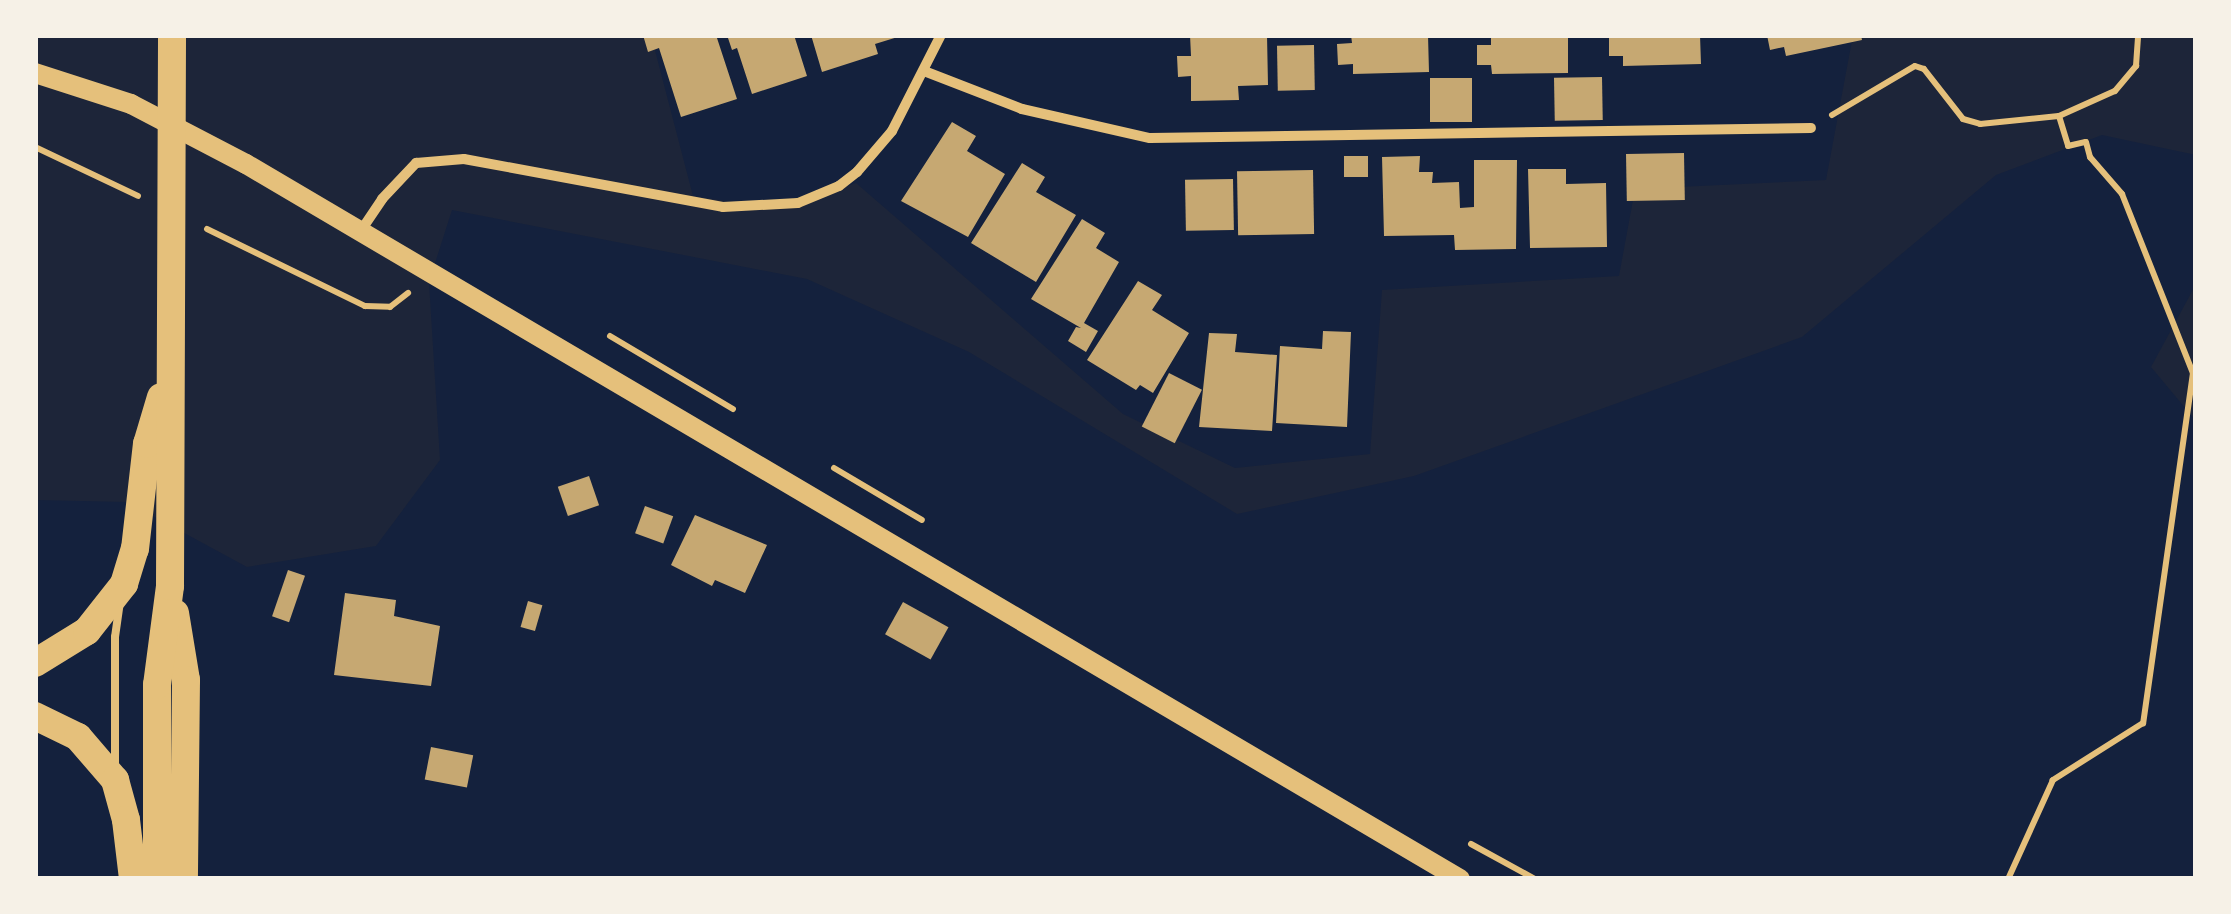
<!DOCTYPE html>
<html>
<head>
<meta charset="utf-8">
<style>
  body { margin:0 }
  #map { position:relative; width:2231px; height:914px; overflow:hidden; background:#14213d; font-family:Cabin,sans-serif }
  div>[style] { position:absolute }
  .green>* { inset:0; background:#1d2539 }
  .building>* { inset:0; background:#c6a872; transform-origin:0 0 }
  .path>* { height:6px; margin:-3px; padding:0 3px; transform-origin:3px; border-radius:3px; background:#e5c07b }
  .service>* { height:8px; margin:-4px; padding:0 4px; transform-origin:4px; border-radius:4px; background:#e5c07b }
  .minor>* { height:10px; margin:-5px; padding:0 5px; transform-origin:5px; border-radius:5px; background:#e5c07b }
  .secondary>* { height:20px; margin:-10px; padding:0 10px; transform-origin:10px; border-radius:10px; background:#e5c07b }
  .trunk>* { height:28px; margin:-14px; padding:0 14px; transform-origin:14px; border-radius:14px; background:#e5c07b }
  span { translate:-50% -50%; white-space:nowrap; text-align:center; line-height:1.15; -webkit-text-stroke:8px #f6f1e7; paint-order:stroke }
  .frame { position:absolute; inset:0; border:38px solid #f6f1e7; pointer-events:none }
</style>
</head>
<body>
<div id="map">
  <div class="green">
    <div style="clip-path:polygon(35px 35px,651px 35px,693px 196px,779px 209px,856px 183px,1123px 414px,1235px 468px,1370px 454px,1382px 290px,1619px 276px,1635px 189px,1826px 180px,1853px 35px,2196px 35px,2196px 155px,2102px 135px,1996px 175px,1802px 337px,1414px 476px,1237px 514px,969px 352px,807px 279px,452px 210px,429px 282px,440px 460px,376px 546px,247px 567px,127px 502px,35px 500px)"></div>
    <div style="clip-path:polygon(2196px 284px,2196px 421px,2151px 367px)"></div>
  </div>
  <div class="building">
    <div style="clip-path:polygon(643px 35px,716px 35px,737px 99px,681px 117px,659px 48px,648px 52px)"></div>
    <div style="clip-path:polygon(727px 35px,794px 35px,807px 76px,752px 94px,737px 48px,732px 50px)"></div>
    <div style="clip-path:polygon(811px 35px,901px 35px,901px 36px,875px 44px,878px 54px,822px 72px)"></div>
    <div style="clip-path:polygon(1190px 35px,1267px 35px,1268px 85px,1238px 86px,1239px 100px,1191px 101px,1191px 76px,1178px 77px,1177px 56px,1191px 56px)"></div>
    <div style="clip-path:polygon(1351px 35px,1428px 35px,1429px 72px,1353px 74px,1353px 64px,1338px 65px,1337px 44px,1352px 43px)"></div>
    <div style="clip-path:polygon(1491px 35px,1568px 35px,1568px 73px,1492px 74px,1491px 65px,1477px 65px,1477px 45px,1491px 45px)"></div>
    <div style="clip-path:polygon(1700px 35px,1701px 64px,1623px 66px,1623px 56px,1609px 56px,1609px 36px)"></div>
    <div style="clip-path:polygon(1767px 35px,1861px 35px,1862px 40px,1786px 56px,1784px 47px,1770px 50px)"></div>
    <div style="left:1314px;top:45px;width:45px;height:37px;rotate:89deg"></div>
    <div style="left:1602px;top:77px;width:43px;height:48px;rotate:89deg"></div>
    <div style="left:1472px;top:78px;width:44px;height:42px;rotate:90deg"></div>
    <div style="clip-path:polygon(952px 122px,976px 136px,967px 151px,1005px 174px,968px 237px,901px 201px)"></div>
    <div style="left:1684px;top:153px;width:47px;height:58px;rotate:89deg"></div>
    <div style="left:1344px;top:156px;width:24px;height:21px"></div>
    <div style="clip-path:polygon(1420px 156px,1419px 172px,1433px 172px,1432px 183px,1459px 182px,1460px 208px,1474px 207px,1474px 160px,1517px 160px,1516px 249px,1455px 250px,1454px 235px,1384px 236px,1382px 157px)"></div>
    <div style="clip-path:polygon(1022px 163px,1045px 177px,1036px 192px,1076px 215px,1036px 282px,971px 243px)"></div>
    <div style="clip-path:polygon(1528px 169px,1566px 169px,1566px 184px,1606px 183px,1607px 247px,1530px 248px)"></div>
    <div style="left:1313px;top:170px;width:64px;height:76px;rotate:89deg"></div>
    <div style="left:1233px;top:179px;width:51px;height:48px;rotate:89deg"></div>
    <div style="clip-path:polygon(1082px 219px,1105px 233px,1096px 248px,1119px 262px,1084px 323px,1098px 331px,1086px 352px,1068px 341px,1076px 327px,1081px 328px,1031px 299px)"></div>
    <div style="clip-path:polygon(1138px 281px,1162px 295px,1152px 310px,1189px 333px,1153px 393px,1140px 385px,1136px 390px,1087px 360px)"></div>
    <div style="clip-path:polygon(1323px 331px,1351px 332px,1347px 427px,1276px 423px,1280px 346px,1322px 349px)"></div>
    <div style="clip-path:polygon(1209px 333px,1237px 334px,1235px 352px,1277px 355px,1272px 431px,1199px 427px)"></div>
    <div style="left:1169px;top:373px;width:37px;height:60px;rotate:27deg"></div>
    <div style="left:589px;top:476px;width:31px;height:33px;rotate:71deg"></div>
    <div style="left:645px;top:506px;width:30px;height:29px;rotate:20deg"></div>
    <div style="clip-path:polygon(695px 515px,767px 545px,745px 593px,715px 580px,712px 586px,671px 565px)"></div>
    <div style="left:288px;top:570px;width:18px;height:49px;rotate:19deg"></div>
    <div style="clip-path:polygon(345px 593px,396px 600px,394px 616px,440px 626px,431px 686px,334px 675px)"></div>
    <div style="left:528px;top:601px;width:15px;height:27px;rotate:16deg"></div>
    <div style="left:903px;top:602px;width:52px;height:37px;rotate:29deg"></div>
    <div style="left:431px;top:747px;width:43px;height:33px;rotate:11deg"></div>
  </div>
  <div class="path">
    <div style="left:1832px;top:115px;width:96px;rotate:-30.6deg"></div>
    <div style="left:1915px;top:66px;width:9px;rotate:18deg"></div>
    <div style="left:1924px;top:69px;width:63px;rotate:52deg"></div>
    <div style="left:1963px;top:119px;width:18px;rotate:16deg"></div>
    <div style="left:1980px;top:124px;width:79px;rotate:-5.8deg"></div>
    <div style="left:2059px;top:116px;width:31px;rotate:73deg"></div>
    <div style="left:2068px;top:146px;width:18px;rotate:-13deg"></div>
    <div style="left:2086px;top:142px;width:16px;rotate:75deg"></div>
    <div style="left:2090px;top:157px;width:49px;rotate:49.1deg"></div>
    <div style="left:2122px;top:194px;width:193px;rotate:68.4deg"></div>
    <div style="left:2193px;top:373px;width:354px;rotate:98.1deg"></div>
    <div style="left:2143px;top:723px;width:107px;rotate:147.7deg"></div>
    <div style="left:2053px;top:780px;width:109px;rotate:114.4deg"></div>
    <div style="left:2059px;top:116px;width:61px;rotate:-24.1deg"></div>
    <div style="left:2115px;top:91px;width:33px;rotate:-50deg"></div>
    <div style="left:2136px;top:66px;width:31px;rotate:-86deg"></div>
    <div style="left:35px;top:147px;width:114px;rotate:25.4deg"></div>
    <div style="left:207px;top:229px;width:176px;rotate:26deg"></div>
    <div style="left:365px;top:306px;width:25px;rotate:2deg"></div>
    <div style="left:390px;top:307px;width:23px;rotate:-38deg"></div>
    <div style="left:610px;top:336px;width:143px;rotate:30.7deg"></div>
    <div style="left:834px;top:468px;width:102px;rotate:30.6deg"></div>
    <div style="left:1471px;top:844px;width:73px;rotate:28.7deg"></div>
  </div>
  <div class="service">
    <div style="left:115px;top:769px;width:132px;rotate:-90deg"></div>
    <div style="left:115px;top:637px;width:34px;rotate:-82deg"></div>
  </div>
  <div class="minor">
    <div style="left:924px;top:71px;width:105px;rotate:21.2deg"></div>
    <div style="left:1022px;top:109px;width:131px;rotate:12.8deg"></div>
    <div style="left:1150px;top:138px;width:661px;rotate:-0.87deg"></div>
    <div style="left:360px;top:232px;width:40px;rotate:-56deg"></div>
    <div style="left:382px;top:199px;width:50px;rotate:-46.6deg"></div>
    <div style="left:416px;top:163px;width:48px;rotate:-4.8deg"></div>
    <div style="left:464px;top:159px;width:263px;rotate:10.5deg"></div>
    <div style="left:723px;top:207px;width:75px;rotate:-3.1deg"></div>
    <div style="left:798px;top:203px;width:44px;rotate:-22.5deg"></div>
    <div style="left:839px;top:186px;width:23px;rotate:-38deg"></div>
    <div style="left:857px;top:172px;width:54px;rotate:-49.5deg"></div>
    <div style="left:892px;top:131px;width:108px;rotate:-63deg"></div>
  </div>
  <div class="secondary">
    <div style="left:35px;top:73px;width:101px;rotate:17.9deg"></div>
    <div style="left:131px;top:104px;width:130px;rotate:27.6deg"></div>
    <div style="left:246px;top:164px;width:1409px;rotate:30.5deg"></div>
  </div>
  <div class="trunk">
    <div style="left:175px;top:613px;width:68px;rotate:80.7deg"></div>
    <div style="left:186px;top:680px;width:199px;rotate:90.6deg"></div>
    <div style="left:35px;top:663px;width:61px;rotate:-31.6deg"></div>
    <div style="left:87px;top:631px;width:60px;rotate:-51.8deg"></div>
    <div style="left:124px;top:584px;width:37px;rotate:-73deg"></div>
    <div style="left:135px;top:549px;width:106px;rotate:-83.5deg"></div>
    <div style="left:147px;top:444px;width:49px;rotate:-73.4deg"></div>
    <div style="left:35px;top:716px;width:48px;rotate:26deg"></div>
    <div style="left:78px;top:737px;width:57px;rotate:49.3deg"></div>
    <div style="left:115px;top:780px;width:41px;rotate:74.6deg"></div>
    <div style="left:126px;top:820px;width:59px;rotate:83.2deg"></div>
    <div style="left:157px;top:879px;width:194px;rotate:-90deg"></div>
    <div style="left:157px;top:685px;width:100px;rotate:-82.5deg"></div>
    <div style="left:170px;top:586px;width:551px;rotate:-89.79deg"></div>
  </div>
  <div class="frame"></div>
</div>
</body>
</html>
